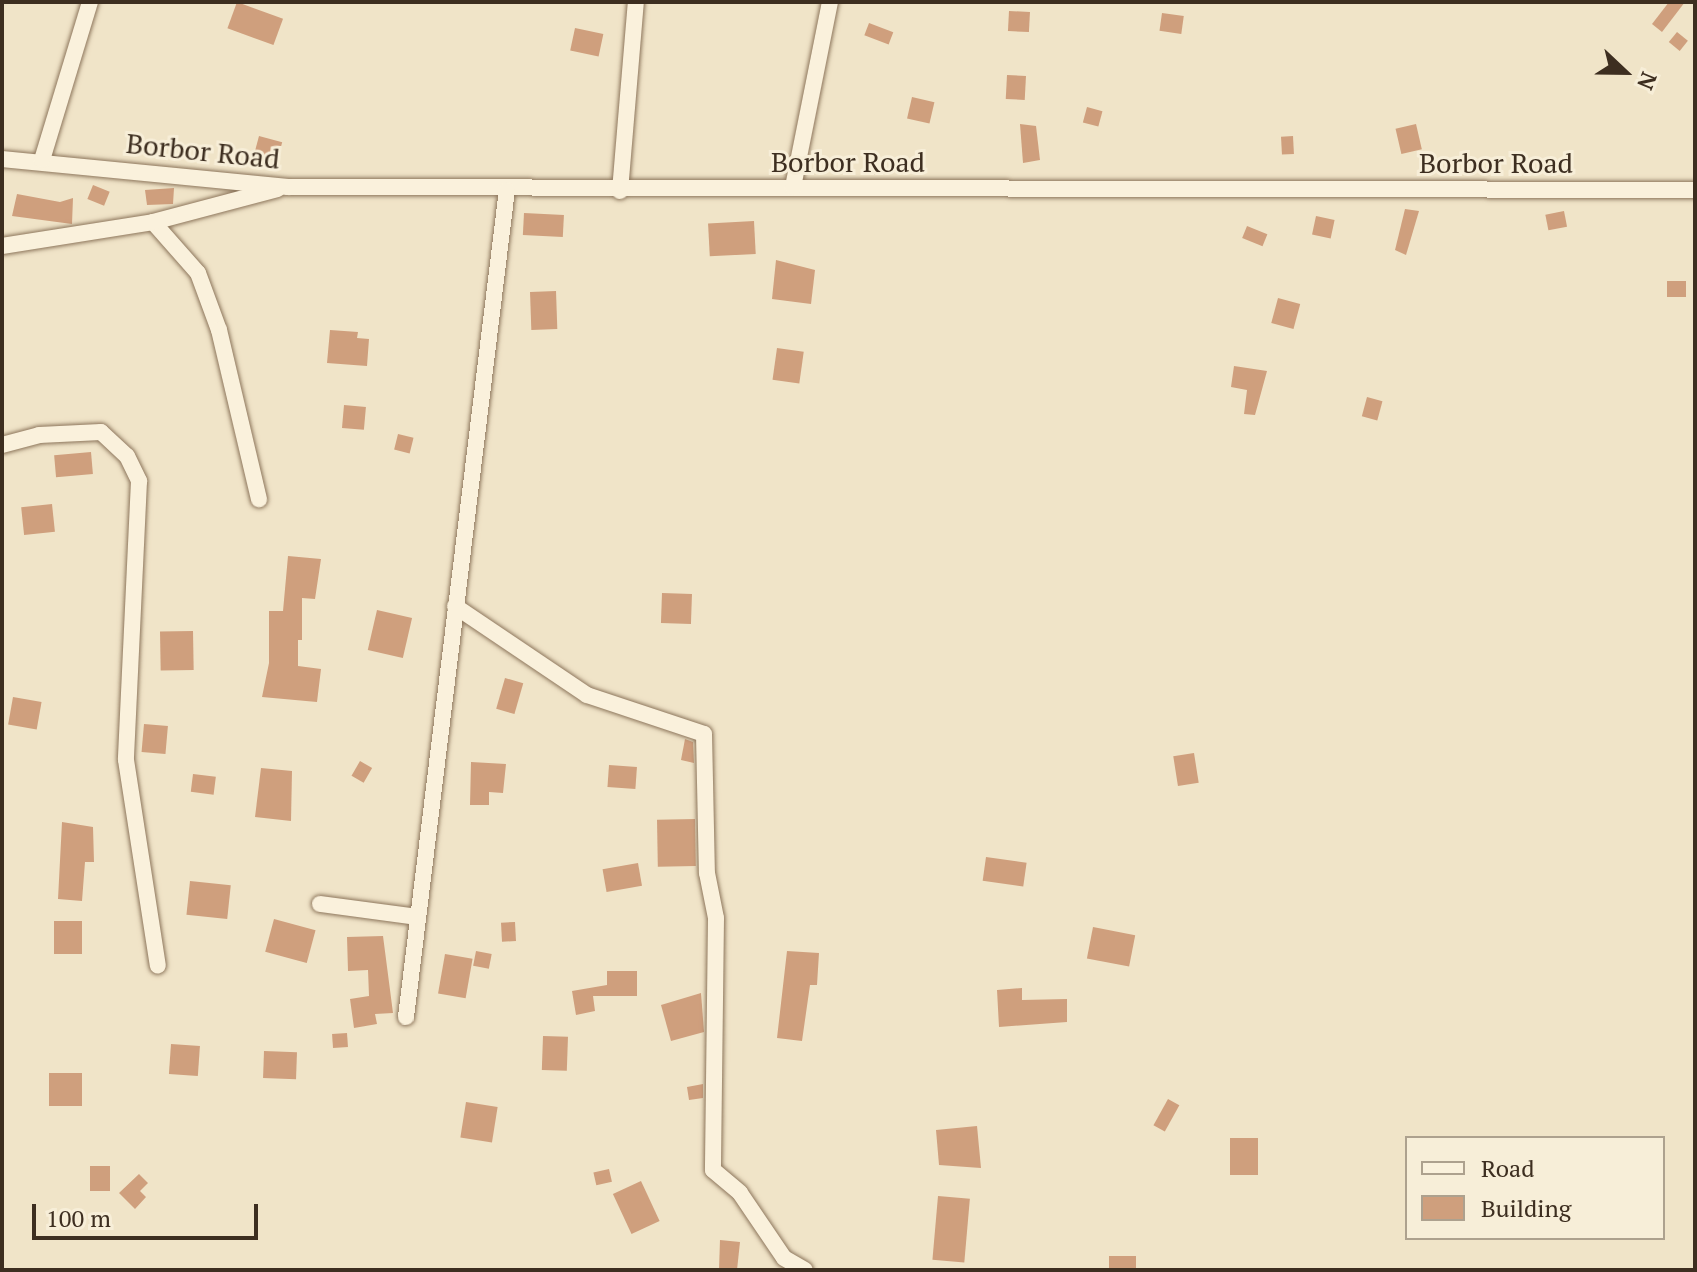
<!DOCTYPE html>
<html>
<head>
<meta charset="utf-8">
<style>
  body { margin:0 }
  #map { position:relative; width:1697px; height:1272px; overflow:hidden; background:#f0e4c8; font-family:"PT Serif",serif }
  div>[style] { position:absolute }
  .building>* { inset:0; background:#cf9f7d; transform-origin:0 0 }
  .roads { filter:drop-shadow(0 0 2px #8d765c) drop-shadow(0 0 2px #8d765c) }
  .street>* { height:16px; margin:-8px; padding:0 8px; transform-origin:8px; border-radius:8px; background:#faf1dc }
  span { translate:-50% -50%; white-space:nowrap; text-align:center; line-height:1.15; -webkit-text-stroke:6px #f7eed8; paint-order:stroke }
  .street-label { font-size:28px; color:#3d2e20 }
  .frame { position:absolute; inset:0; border:4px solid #3d2e20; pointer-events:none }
  .legend { position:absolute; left:1405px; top:1136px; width:260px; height:104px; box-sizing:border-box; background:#f7eed8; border:2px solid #ada18e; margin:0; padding:10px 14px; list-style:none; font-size:24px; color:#3d2e20 }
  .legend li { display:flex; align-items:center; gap:16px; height:40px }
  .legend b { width:40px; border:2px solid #ada18e }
  .north { position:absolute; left:1585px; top:32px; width:80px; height:80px; -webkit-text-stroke:6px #f7eed8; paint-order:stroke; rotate:112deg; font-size:22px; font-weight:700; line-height:32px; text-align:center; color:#3d2e20 }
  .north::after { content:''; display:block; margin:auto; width:28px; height:36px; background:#3d2e20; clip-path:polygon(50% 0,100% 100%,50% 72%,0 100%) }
  .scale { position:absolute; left:32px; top:1204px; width:226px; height:36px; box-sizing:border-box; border:4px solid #3d2e20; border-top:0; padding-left:10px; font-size:24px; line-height:28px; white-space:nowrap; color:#3d2e20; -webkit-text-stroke:6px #f7eed8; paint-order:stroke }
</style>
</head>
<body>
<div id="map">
  <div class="building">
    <div style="left:237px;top:2px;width:49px;height:28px;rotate:20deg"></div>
    <div style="clip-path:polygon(1669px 2px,1685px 2px,1662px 32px,1652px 24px)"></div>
    <div style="left:1009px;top:11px;width:21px;height:20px;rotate:3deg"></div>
    <div style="left:1162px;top:13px;width:22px;height:18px;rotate:8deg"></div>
    <div style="left:869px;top:23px;width:26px;height:13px;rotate:21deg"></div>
    <div style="left:575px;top:28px;width:29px;height:23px;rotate:12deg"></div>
    <div style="left:1677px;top:32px;width:14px;height:13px;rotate:39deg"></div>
    <div style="left:1007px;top:75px;width:19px;height:24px;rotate:3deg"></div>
    <div style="left:912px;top:97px;width:23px;height:22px;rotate:13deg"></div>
    <div style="left:1087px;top:107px;width:16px;height:16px;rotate:15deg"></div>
    <div style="clip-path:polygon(1020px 124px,1036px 126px,1040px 160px,1023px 163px)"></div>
    <div style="left:1416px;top:124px;width:26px;height:21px;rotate:77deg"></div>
    <div style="left:259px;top:136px;width:24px;height:20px;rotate:15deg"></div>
    <div style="left:1293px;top:136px;width:18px;height:12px;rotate:87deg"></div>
    <div style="left:93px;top:185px;width:18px;height:15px;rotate:22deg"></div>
    <div style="clip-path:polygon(174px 188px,173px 204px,147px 205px,145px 190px)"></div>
    <div style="clip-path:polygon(17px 194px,60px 202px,73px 198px,72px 224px,12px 216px)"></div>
    <div style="clip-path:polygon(1405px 209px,1419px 211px,1406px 255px,1395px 250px)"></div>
    <div style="left:1564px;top:211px;width:16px;height:19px;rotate:79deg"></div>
    <div style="left:524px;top:213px;width:40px;height:22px;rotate:3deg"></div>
    <div style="left:1316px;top:216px;width:19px;height:19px;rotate:12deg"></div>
    <div style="left:754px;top:221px;width:33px;height:46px;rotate:87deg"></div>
    <div style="left:1247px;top:226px;width:22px;height:13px;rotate:22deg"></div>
    <div style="clip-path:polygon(776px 260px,815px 270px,811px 304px,772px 299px)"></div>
    <div style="left:1667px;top:281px;width:19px;height:16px"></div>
    <div style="left:556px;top:291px;width:38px;height:26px;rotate:88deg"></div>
    <div style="left:1278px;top:298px;width:23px;height:26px;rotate:15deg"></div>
    <div style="clip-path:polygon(330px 330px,358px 332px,357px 338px,369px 339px,367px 366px,327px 363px)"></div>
    <div style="left:777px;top:348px;width:27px;height:32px;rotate:8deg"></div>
    <div style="clip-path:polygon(1234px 366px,1267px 371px,1255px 415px,1244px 414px,1247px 390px,1231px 387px)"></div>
    <div style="left:1367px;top:397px;width:16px;height:20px;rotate:15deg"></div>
    <div style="left:344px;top:405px;width:22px;height:23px;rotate:5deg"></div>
    <div style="left:398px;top:434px;width:16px;height:16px;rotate:14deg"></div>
    <div style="left:91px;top:452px;width:22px;height:37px;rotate:85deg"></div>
    <div style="left:52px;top:504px;width:28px;height:31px;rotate:84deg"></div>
    <div style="clip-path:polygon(288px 556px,321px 559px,315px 599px,302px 598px,302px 640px,298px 640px,298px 666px,321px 669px,317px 702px,262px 697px,269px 663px,269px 611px,283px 611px)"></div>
    <div style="left:662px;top:593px;width:30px;height:30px;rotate:2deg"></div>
    <div style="left:377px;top:610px;width:36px;height:41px;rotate:13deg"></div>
    <div style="left:193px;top:631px;width:39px;height:33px;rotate:89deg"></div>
    <div style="left:505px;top:678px;width:19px;height:32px;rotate:16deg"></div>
    <div style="left:13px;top:697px;width:29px;height:28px;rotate:10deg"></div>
    <div style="left:144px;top:724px;width:24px;height:28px;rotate:5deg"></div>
    <div style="clip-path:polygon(685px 739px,693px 742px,694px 763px,681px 760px)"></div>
    <div style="left:1194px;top:753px;width:30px;height:21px;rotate:81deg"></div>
    <div style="left:360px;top:761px;width:14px;height:17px;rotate:30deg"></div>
    <div style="clip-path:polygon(471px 762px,506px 764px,503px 793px,489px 792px,489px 805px,470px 805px)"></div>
    <div style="left:609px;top:765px;width:28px;height:22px;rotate:4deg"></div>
    <div style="clip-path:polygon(261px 768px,292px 771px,291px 821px,255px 817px)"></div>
    <div style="left:193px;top:774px;width:23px;height:18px;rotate:7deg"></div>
    <div style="left:695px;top:819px;width:47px;height:38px;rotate:89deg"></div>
    <div style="clip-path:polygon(62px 822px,93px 827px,94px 862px,85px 862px,82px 901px,58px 899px)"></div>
    <div style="left:986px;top:857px;width:41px;height:24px;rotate:8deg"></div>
    <div style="left:638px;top:863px;width:23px;height:36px;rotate:80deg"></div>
    <div style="left:190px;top:881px;width:41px;height:34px;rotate:6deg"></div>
    <div style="left:274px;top:919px;width:43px;height:34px;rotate:15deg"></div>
    <div style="left:54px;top:921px;width:28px;height:33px"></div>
    <div style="left:515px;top:922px;width:19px;height:14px;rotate:87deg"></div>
    <div style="left:1093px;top:927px;width:43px;height:32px;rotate:11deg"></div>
    <div style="clip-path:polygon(383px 936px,393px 1013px,375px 1014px,377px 1024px,354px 1028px,350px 999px,369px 996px,368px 970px,348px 971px,347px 937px)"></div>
    <div style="left:476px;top:951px;width:16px;height:15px;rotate:11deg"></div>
    <div style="clip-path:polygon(787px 951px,819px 953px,817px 985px,810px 985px,802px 1041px,777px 1038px)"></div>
    <div style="left:445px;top:954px;width:28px;height:40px;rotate:10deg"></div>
    <div style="clip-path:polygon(607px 971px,637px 971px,637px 996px,593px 996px,595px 1011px,576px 1015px,572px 991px,607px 985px)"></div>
    <div style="clip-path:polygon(1022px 988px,1022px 1000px,1067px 999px,1067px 1022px,999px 1027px,997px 990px)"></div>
    <div style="clip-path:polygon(701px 993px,704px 1032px,671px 1041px,661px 1005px)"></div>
    <div style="left:347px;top:1033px;width:14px;height:15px;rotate:86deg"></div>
    <div style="left:543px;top:1036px;width:25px;height:34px;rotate:2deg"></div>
    <div style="left:171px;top:1044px;width:29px;height:30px;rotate:4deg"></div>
    <div style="left:264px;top:1051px;width:33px;height:27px;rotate:2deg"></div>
    <div style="left:49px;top:1073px;width:33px;height:33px"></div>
    <div style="clip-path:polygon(703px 1084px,703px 1098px,689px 1100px,687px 1087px)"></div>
    <div style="left:1168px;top:1099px;width:13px;height:30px;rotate:29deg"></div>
    <div style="left:466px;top:1102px;width:32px;height:36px;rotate:9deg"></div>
    <div style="clip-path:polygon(977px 1126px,981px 1168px,939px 1165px,936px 1130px)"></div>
    <div style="left:1230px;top:1138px;width:28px;height:37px"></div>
    <div style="left:90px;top:1166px;width:20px;height:25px"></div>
    <div style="left:609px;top:1169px;width:13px;height:16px;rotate:77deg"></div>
    <div style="clip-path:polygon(139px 1174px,148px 1183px,140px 1191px,146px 1197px,135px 1209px,119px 1193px)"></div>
    <div style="left:641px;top:1181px;width:44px;height:31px;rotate:65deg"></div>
    <div style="left:938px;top:1196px;width:32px;height:64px;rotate:5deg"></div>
    <div style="clip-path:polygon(720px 1240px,740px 1242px,737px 1270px,719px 1270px)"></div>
    <div style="left:1136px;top:1256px;width:14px;height:27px;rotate:90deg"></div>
  </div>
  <div class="roads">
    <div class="street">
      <div style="left:2px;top:159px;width:287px;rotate:5.6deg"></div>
      <div style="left:288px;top:187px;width:1407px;rotate:0.12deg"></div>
      <div style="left:42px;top:160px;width:165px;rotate:-73.1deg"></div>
      <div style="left:793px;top:187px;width:189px;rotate:-78.7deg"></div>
      <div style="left:620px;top:191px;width:190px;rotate:-85.2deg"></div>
      <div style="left:153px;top:222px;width:68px;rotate:48.6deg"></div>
      <div style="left:198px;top:273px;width:61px;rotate:69.8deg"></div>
      <div style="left:219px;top:330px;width:174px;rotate:76.7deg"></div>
      <div style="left:2px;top:246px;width:153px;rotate:-9deg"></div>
      <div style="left:153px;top:222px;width:129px;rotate:-14.8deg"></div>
      <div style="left:2px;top:445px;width:38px;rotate:-15deg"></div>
      <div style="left:39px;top:435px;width:62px;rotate:-2.8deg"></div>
      <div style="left:101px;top:432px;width:35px;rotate:43deg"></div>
      <div style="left:127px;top:456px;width:28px;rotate:64deg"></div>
      <div style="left:139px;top:481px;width:279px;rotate:92.7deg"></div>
      <div style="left:126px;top:760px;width:208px;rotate:81.2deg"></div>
      <div style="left:455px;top:606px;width:159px;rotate:34deg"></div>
      <div style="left:587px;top:695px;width:123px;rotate:18.4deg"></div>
      <div style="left:704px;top:734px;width:139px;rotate:88.8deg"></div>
      <div style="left:707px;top:873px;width:46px;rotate:78.7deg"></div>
      <div style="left:716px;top:918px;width:252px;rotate:90.7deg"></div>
      <div style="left:713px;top:1170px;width:35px;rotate:40deg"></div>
      <div style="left:740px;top:1193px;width:78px;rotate:55.9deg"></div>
      <div style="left:784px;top:1258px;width:24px;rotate:30deg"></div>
      <div style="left:320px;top:904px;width:98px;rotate:7.6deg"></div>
      <div style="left:406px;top:1017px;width:833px;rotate:-83.04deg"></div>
    </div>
  </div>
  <div class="street-label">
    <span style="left:203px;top:151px;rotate:6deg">Borbor Road</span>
    <span style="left:848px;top:162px">Borbor Road</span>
    <span style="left:1496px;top:163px">Borbor Road</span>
  </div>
  <div class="frame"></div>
  <ul class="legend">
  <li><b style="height:10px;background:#faf1dc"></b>Road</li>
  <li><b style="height:22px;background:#cf9f7d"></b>Building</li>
  </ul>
  <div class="north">N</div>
  <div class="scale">100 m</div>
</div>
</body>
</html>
